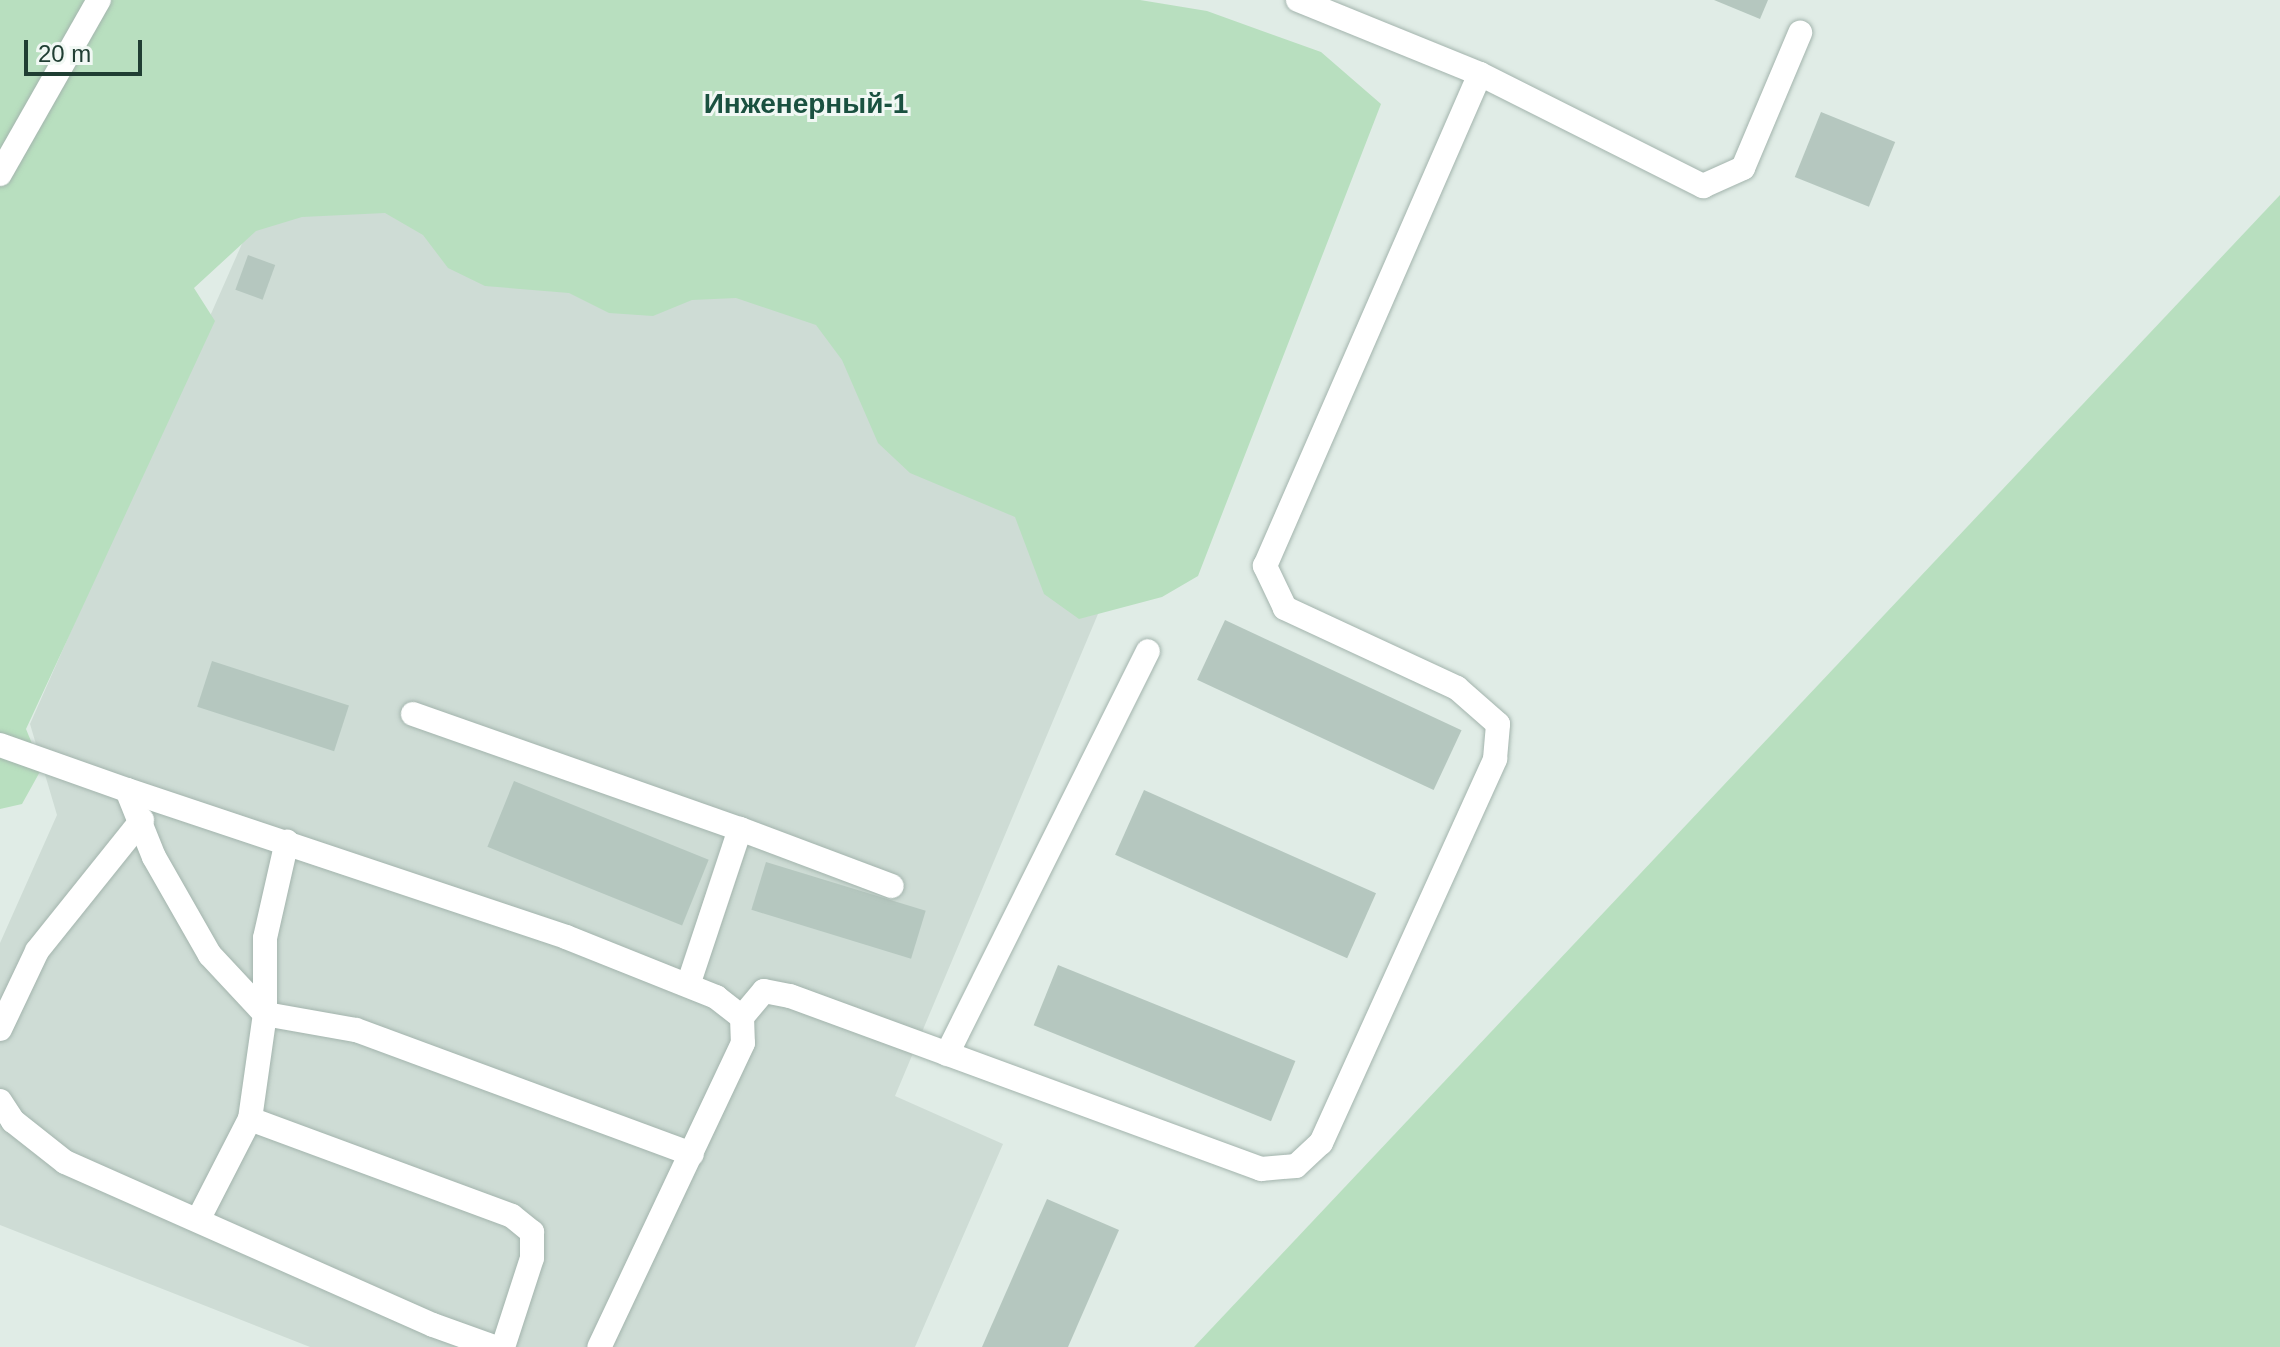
<!DOCTYPE html>
<html>
<head>
<meta charset="utf-8">
<style>
  body { margin:0 }
  #map { position:relative; width:2280px; height:1347px; overflow:hidden; background:#e0ece6; font-family:Helvetica,sans-serif }
  div>[style] { position:absolute }
  .built>* { inset:0; background:#cedcd5 }
  .green>* { inset:0; background:#b8dfbf }
  .building>* { inset:0; background:#b5c7bf; transform-origin:0 0 }
  .roads { filter:drop-shadow(0 0 2px #a3b4ad) drop-shadow(0 0 2px #a3b4ad) }
  .minor>* { height:24px; margin:-12px; padding:0 12px; transform-origin:12px; border-radius:12px; background:#fff }
  span { translate:-50% -50%; white-space:nowrap; text-align:center; line-height:1.15; -webkit-text-stroke:6px #f1f8f4; paint-order:stroke }
  .quarter-label { font-size:28px; color:#1a5140; font-weight:700 }
  .scale { position:absolute; left:24px; top:40px; width:118px; height:36px; box-sizing:border-box; border:4px solid #203e33; border-top:0; padding-left:10px; font-size:24px; line-height:28px; white-space:nowrap; color:#203e33; -webkit-text-stroke:6px #f1f8f4; paint-order:stroke }
</style>
</head>
<body>
<div id="map">
  <div class="built">
    <div style="clip-path:polygon(301px 110px,1162px 462px,895px 1096px,1003px 1144px,915px 1347px,310px 1347px,0 1225px,0 943px,57px 815px,30px 724px)"></div>
  </div>
  <div class="green">
    <div style="clip-path:polygon(0 0,1140px 0,1207px 11px,1321px 52px,1381px 104px,1198px 576px,1162px 597px,1079px 619px,1044px 594px,1015px 517px,910px 473px,878px 443px,842px 360px,816px 325px,736px 298px,692px 300px,653px 316px,609px 313px,569px 293px,485px 286px,448px 268px,423px 235px,385px 213px,302px 217px,256px 231px,194px 288px,215px 321px,26px 729px,42px 768px,22px 804px,0 809px)"></div>
    <div style="clip-path:polygon(2280px 195px,2280px 1347px,1194px 1347px)"></div>
  </div>
  <div class="building">
    <div style="clip-path:polygon(1714px 0,1768px 0,1760px 19px)"></div>
    <div style="left:1821px;top:112px;width:80px;height:70px;rotate:22deg"></div>
    <div style="left:248px;top:255px;width:29px;height:37px;rotate:20deg"></div>
    <div style="left:1225px;top:620px;width:261px;height:66px;rotate:25deg"></div>
    <div style="left:212px;top:661px;width:144px;height:48px;rotate:18deg"></div>
    <div style="left:514px;top:781px;width:210px;height:71px;rotate:22deg"></div>
    <div style="left:1144px;top:790px;width:254px;height:71px;rotate:24deg"></div>
    <div style="left:766px;top:862px;width:167px;height:50px;rotate:17deg"></div>
    <div style="left:1058px;top:965px;width:256px;height:65px;rotate:22deg"></div>
    <div style="clip-path:polygon(1047px 1199px,1119px 1230px,1068px 1347px,982px 1347px)"></div>
  </div>
  <div class="roads">
    <div class="minor">
      <div style="left:1298px;top:0;width:196px;rotate:22.1deg"></div>
      <div style="left:1480px;top:74px;width:250px;rotate:26.7deg"></div>
      <div style="left:1703px;top:186px;width:44px;rotate:-24.2deg"></div>
      <div style="left:1743px;top:168px;width:147px;rotate:-67.1deg"></div>
      <div style="left:0;top:174px;width:200px;rotate:-60.4deg"></div>
      <div style="left:413px;top:714px;width:347px;rotate:19.4deg"></div>
      <div style="left:740px;top:829px;width:164px;rotate:108.4deg"></div>
      <div style="left:0;top:745px;width:135px;rotate:19.5deg"></div>
      <div style="left:127px;top:790px;width:72px;rotate:68.1deg"></div>
      <div style="left:154px;top:857px;width:113px;rotate:60.3deg"></div>
      <div style="left:210px;top:955px;width:81px;rotate:47deg"></div>
      <div style="left:265px;top:1014px;width:92px;rotate:10deg"></div>
      <div style="left:356px;top:1030px;width:358px;rotate:20.3deg"></div>
      <div style="left:127px;top:790px;width:463px;rotate:18.5deg"></div>
      <div style="left:566px;top:937px;width:162px;rotate:21.8deg"></div>
      <div style="left:716px;top:997px;width:33px;rotate:38deg"></div>
      <div style="left:742px;top:1017px;width:26px;rotate:88deg"></div>
      <div style="left:743px;top:1043px;width:336px;rotate:115.3deg"></div>
      <div style="left:740px;top:829px;width:162px;rotate:20.6deg"></div>
      <div style="left:742px;top:1017px;width:34px;rotate:-50deg"></div>
      <div style="left:764px;top:991px;width:26px;rotate:11deg"></div>
      <div style="left:790px;top:996px;width:502px;rotate:20.17deg"></div>
      <div style="left:1261px;top:1169px;width:35px;rotate:-5deg"></div>
      <div style="left:1296px;top:1166px;width:34px;rotate:-43deg"></div>
      <div style="left:1321px;top:1143px;width:422px;rotate:-65.6deg"></div>
      <div style="left:1495px;top:759px;width:35px;rotate:-85deg"></div>
      <div style="left:1498px;top:724px;width:55px;rotate:-138.7deg"></div>
      <div style="left:1457px;top:688px;width:190px;rotate:-155.1deg"></div>
      <div style="left:1285px;top:608px;width:47px;rotate:-115.5deg"></div>
      <div style="left:1265px;top:566px;width:537px;rotate:-66.4deg"></div>
      <div style="left:0;top:1029px;width:86px;rotate:-64.6deg"></div>
      <div style="left:37px;top:951px;width:168px;rotate:-51.3deg"></div>
      <div style="left:947px;top:1054px;width:450px;rotate:-63.5deg"></div>
      <div style="left:0;top:1101px;width:24px;rotate:57deg"></div>
      <div style="left:13px;top:1121px;width:66px;rotate:38.3deg"></div>
      <div style="left:65px;top:1162px;width:402px;rotate:23.9deg"></div>
      <div style="left:433px;top:1325px;width:65px;rotate:19.8deg"></div>
      <div style="left:250px;top:1119px;width:279px;rotate:20.3deg"></div>
      <div style="left:512px;top:1216px;width:26px;rotate:39deg"></div>
      <div style="left:532px;top:1232px;width:26px;rotate:90deg"></div>
      <div style="left:532px;top:1258px;width:94px;rotate:108deg"></div>
      <div style="left:198px;top:1220px;width:114px;rotate:-62.8deg"></div>
      <div style="left:250px;top:1119px;width:106px;rotate:-81.9deg"></div>
      <div style="left:265px;top:1014px;width:76px;rotate:-90deg"></div>
      <div style="left:265px;top:938px;width:99px;rotate:-77.2deg"></div>
    </div>
  </div>
  <div class="quarter-label">
    <span style="left:806px;top:104px">Инженерный-1</span>
  </div>
  <div class="scale">20 m</div>
</div>
</body>
</html>
